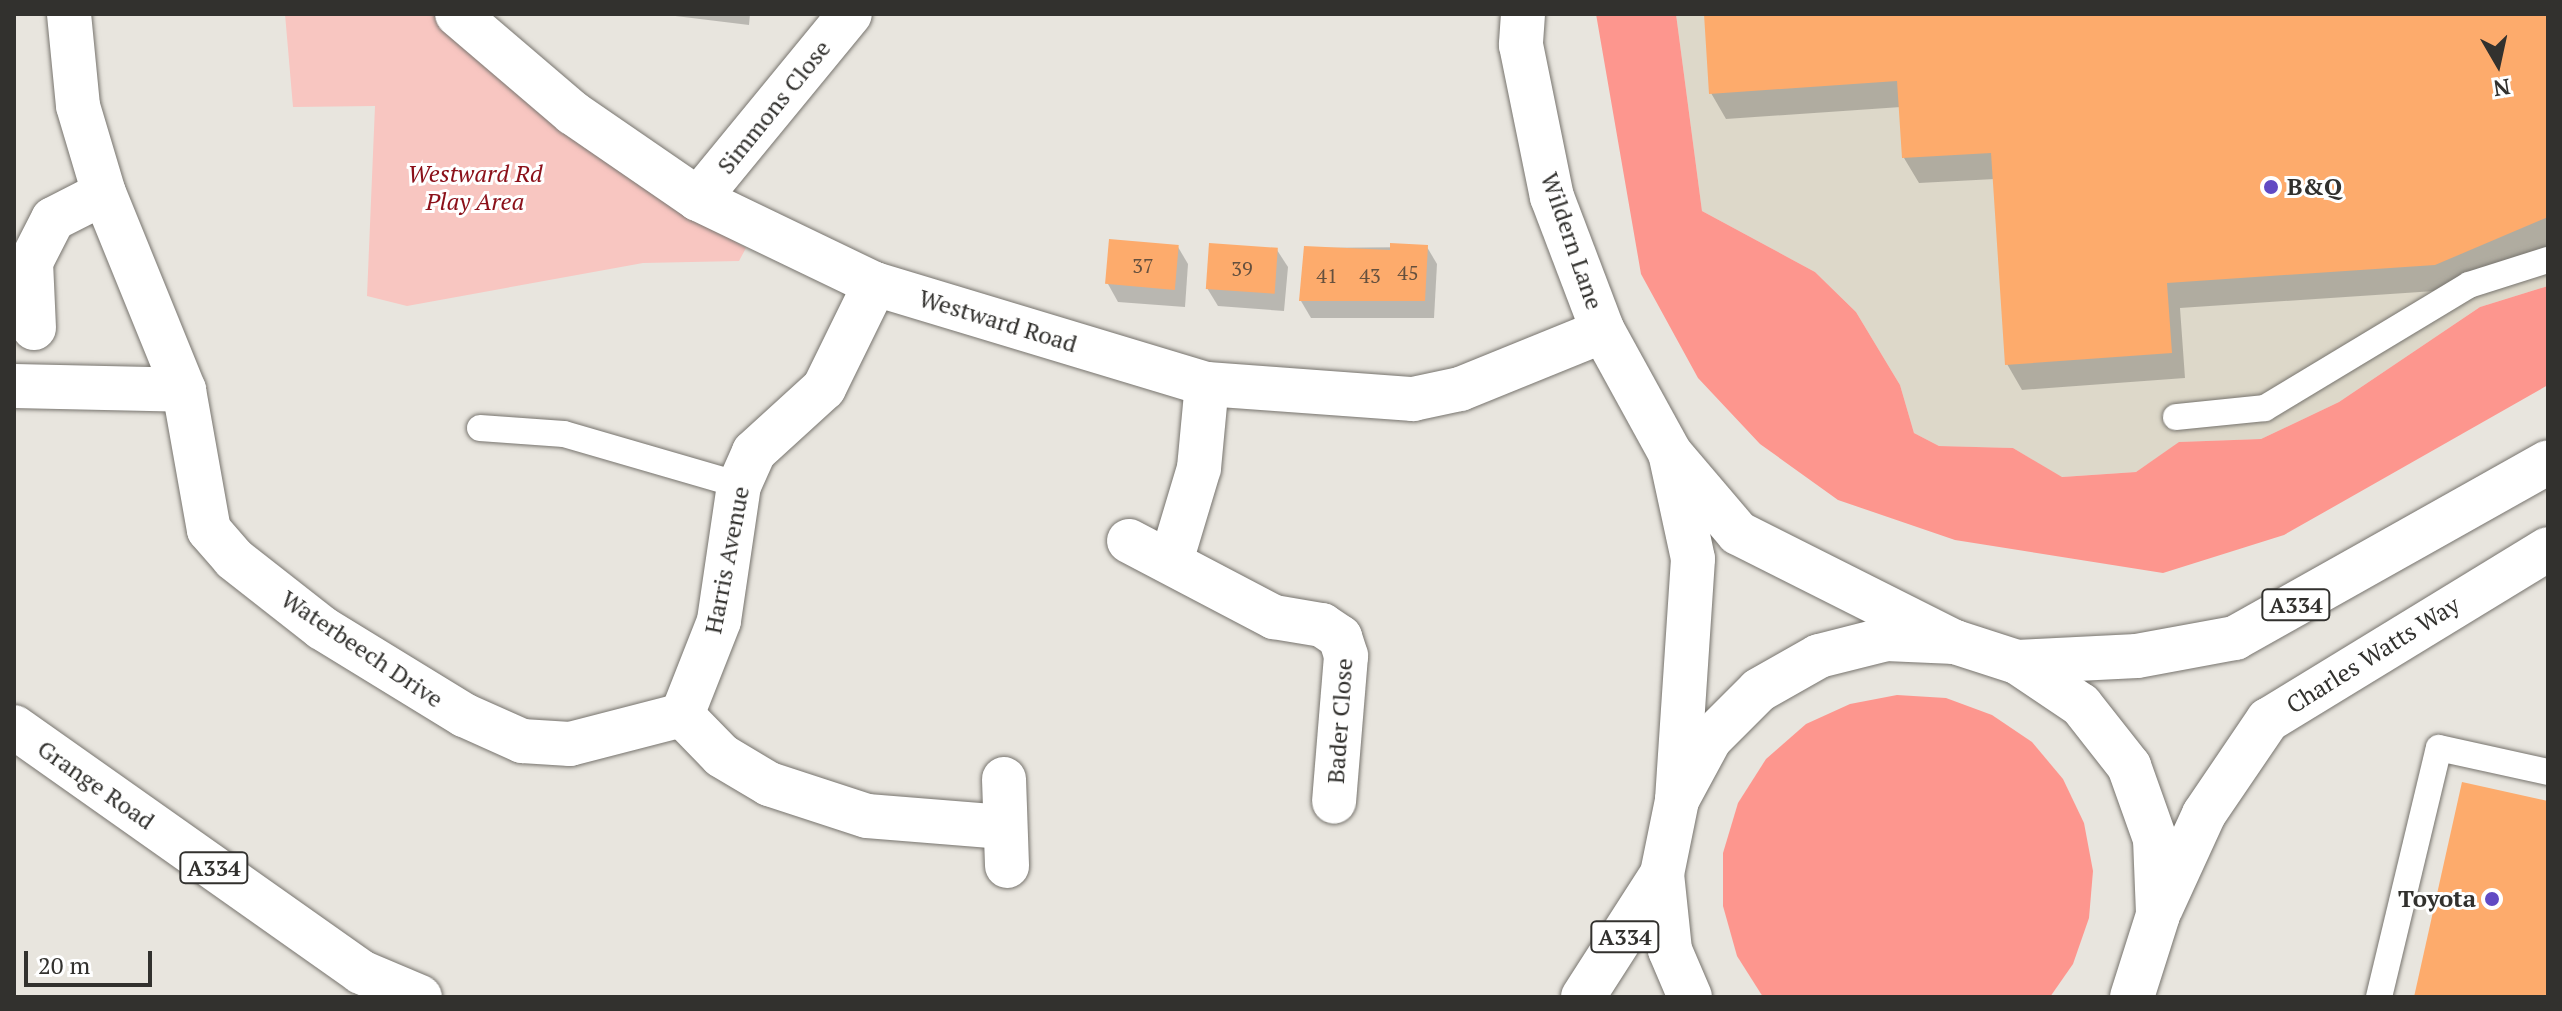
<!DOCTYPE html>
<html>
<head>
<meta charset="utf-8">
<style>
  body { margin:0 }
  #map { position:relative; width:2562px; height:1011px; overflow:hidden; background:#e8e5de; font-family:"PT Serif",serif }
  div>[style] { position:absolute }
  .built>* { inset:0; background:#ddd8c9 }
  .green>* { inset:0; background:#f8c6c1 }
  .forest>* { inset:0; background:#fd968e }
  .shadow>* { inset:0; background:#0003 }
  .building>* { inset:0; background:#fdab6c; transform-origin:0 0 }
  .roads { filter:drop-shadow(0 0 2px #77746e) drop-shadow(0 0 2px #77746e) }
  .lane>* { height:26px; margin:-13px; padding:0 13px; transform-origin:13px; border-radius:13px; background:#fff }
  .street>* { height:44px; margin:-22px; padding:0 22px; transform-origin:22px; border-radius:22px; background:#fff }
  .secondary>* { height:44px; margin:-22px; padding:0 22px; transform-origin:22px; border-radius:22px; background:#fff }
  .primary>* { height:44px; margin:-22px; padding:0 22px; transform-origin:22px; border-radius:22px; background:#fff }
  .dots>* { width:22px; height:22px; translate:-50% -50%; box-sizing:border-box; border:4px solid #fff; border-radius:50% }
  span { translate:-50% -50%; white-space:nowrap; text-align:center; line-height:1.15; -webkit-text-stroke:6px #fff; paint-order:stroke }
  .number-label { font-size:20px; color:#65503e }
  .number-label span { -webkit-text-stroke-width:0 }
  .shield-label span { padding:2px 6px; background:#fff; border:2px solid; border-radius:6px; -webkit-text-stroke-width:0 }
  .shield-label { font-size:22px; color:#32312e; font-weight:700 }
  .street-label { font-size:24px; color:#32312e }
  .park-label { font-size:24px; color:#8b1019; font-style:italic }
  .poi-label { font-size:24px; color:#32312e; font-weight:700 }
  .left { translate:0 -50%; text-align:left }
  .right { translate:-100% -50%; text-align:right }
  .frame { position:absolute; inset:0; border:16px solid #32312e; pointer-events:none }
  .north { position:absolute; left:2458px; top:24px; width:80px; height:80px; -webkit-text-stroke:6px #fff; paint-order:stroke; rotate:171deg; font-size:22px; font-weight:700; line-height:32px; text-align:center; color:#32312e }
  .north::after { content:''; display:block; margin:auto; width:28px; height:36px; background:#32312e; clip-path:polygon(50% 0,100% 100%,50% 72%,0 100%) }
  .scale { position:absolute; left:24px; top:951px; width:128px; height:36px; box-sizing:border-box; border:4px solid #32312e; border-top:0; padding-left:10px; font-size:24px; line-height:28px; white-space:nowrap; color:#32312e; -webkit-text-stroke:6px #fff; paint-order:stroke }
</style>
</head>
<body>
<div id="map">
  <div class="built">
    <div style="clip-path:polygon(1676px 14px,2548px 14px,2548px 286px,2480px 307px,2339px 402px,2261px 439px,2180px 442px,2136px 472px,2061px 477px,2013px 448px,1939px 446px,1914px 433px,1900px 385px,1856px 312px,1815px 272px,1702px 211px)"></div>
  </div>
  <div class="green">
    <div style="clip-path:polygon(285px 14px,443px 14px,680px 209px,746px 248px,739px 261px,643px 263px,407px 306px,367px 296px,375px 106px,293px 107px)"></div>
  </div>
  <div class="forest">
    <div style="clip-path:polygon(1596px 14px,1676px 14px,1702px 211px,1815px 272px,1856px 312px,1900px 385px,1914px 433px,1939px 446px,2013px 448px,2062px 477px,2136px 472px,2179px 442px,2261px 439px,2339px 402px,2480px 307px,2548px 286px,2548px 385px,2284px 535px,2163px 573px,1955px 540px,1838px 500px,1760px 444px,1698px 378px,1641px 274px)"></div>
    <div style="clip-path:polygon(1897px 695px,1946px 698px,1992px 715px,2032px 742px,2063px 779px,2084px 823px,2093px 871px,2089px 918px,2073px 964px,2050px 997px,1763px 997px,1737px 956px,1723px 906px,1723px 853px,1738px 803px,1766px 759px,1806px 724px,1850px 704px)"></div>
  </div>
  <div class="shadow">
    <div style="clip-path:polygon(659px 14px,750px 14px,749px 25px)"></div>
    <div style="clip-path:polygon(1706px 14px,2548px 14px,2548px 248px,2450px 290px,2180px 308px,2185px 378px,2022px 390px,2007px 364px,1995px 179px,1919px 183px,1904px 158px,1901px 107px,1726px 119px,1711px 93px)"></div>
    <div style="clip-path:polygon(1178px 247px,1188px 264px,1185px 307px,1118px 302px,1108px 284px)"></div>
    <div style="clip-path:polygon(1427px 247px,1437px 264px,1434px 318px,1311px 318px,1301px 301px,1305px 248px)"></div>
    <div style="clip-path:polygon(1277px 250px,1288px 267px,1284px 311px,1218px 306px,1207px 288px)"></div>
  </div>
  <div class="building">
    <div style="clip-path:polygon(1704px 14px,2548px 14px,2548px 217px,2435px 265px,2167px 283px,2172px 353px,2005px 365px,1991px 153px,1902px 158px,1897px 81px,1709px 94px)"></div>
    <div style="left:1109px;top:239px;width:70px;height:45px;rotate:5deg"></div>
    <div style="left:1209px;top:243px;width:69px;height:46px;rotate:4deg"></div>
    <div style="clip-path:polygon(1390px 243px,1428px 245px,1425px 301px,1299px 301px,1304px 246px,1390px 250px)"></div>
    <div style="clip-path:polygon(2462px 782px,2548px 801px,2548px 997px,2414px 997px)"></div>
  </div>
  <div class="roads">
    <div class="lane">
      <div style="left:2176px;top:417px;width:89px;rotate:-5.8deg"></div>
      <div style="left:2265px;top:408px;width:238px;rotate:-31.1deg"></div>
      <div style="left:2469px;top:285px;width:83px;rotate:-17.6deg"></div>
      <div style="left:480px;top:428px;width:84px;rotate:4.1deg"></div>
      <div style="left:564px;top:434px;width:182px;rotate:16.2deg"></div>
      <div style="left:2379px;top:997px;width:256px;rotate:-76.5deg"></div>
      <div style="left:2439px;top:748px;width:112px;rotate:12.4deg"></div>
    </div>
    <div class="street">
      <div style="left:69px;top:14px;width:92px;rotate:84.4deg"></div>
      <div style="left:78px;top:106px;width:91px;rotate:73.4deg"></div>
      <div style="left:104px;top:193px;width:213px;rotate:67.9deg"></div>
      <div style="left:184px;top:390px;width:142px;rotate:79.9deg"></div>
      <div style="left:209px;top:530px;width:38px;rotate:49deg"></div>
      <div style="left:234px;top:559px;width:112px;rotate:38.1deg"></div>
      <div style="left:322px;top:628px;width:167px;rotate:31.5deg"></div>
      <div style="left:464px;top:715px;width:64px;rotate:24.1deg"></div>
      <div style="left:522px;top:741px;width:48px;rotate:3.6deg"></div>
      <div style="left:570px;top:744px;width:116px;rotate:-14.5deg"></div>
      <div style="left:457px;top:14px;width:153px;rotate:40.5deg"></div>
      <div style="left:573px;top:113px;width:152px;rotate:34.5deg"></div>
      <div style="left:698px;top:199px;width:196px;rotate:25.7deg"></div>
      <div style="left:875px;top:284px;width:347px;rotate:16.8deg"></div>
      <div style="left:1207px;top:384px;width:207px;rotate:4.2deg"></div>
      <div style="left:1413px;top:399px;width:48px;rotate:-12deg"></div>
      <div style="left:1460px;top:389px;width:154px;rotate:-22.1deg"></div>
      <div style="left:698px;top:199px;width:239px;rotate:-50.6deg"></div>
      <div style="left:875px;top:284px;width:116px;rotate:116.1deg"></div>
      <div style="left:824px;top:388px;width:95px;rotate:137.6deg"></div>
      <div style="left:754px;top:452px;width:36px;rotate:114deg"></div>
      <div style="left:739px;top:485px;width:137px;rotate:98.4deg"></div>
      <div style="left:719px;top:621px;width:101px;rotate:111.5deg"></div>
      <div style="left:682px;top:715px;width:57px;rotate:45.7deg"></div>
      <div style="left:722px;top:756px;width:55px;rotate:30.8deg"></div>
      <div style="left:769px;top:784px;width:103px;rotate:18.1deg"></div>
      <div style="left:867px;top:816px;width:137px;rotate:4.6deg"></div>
      <div style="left:34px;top:328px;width:66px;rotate:-92.6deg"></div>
      <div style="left:31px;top:262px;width:48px;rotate:-62.9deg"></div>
      <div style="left:53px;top:219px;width:57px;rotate:-27deg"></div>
      <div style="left:14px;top:386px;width:170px;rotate:1.3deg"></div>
      <div style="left:1129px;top:541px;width:164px;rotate:27.7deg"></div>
      <div style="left:1274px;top:617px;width:49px;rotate:9.5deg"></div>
      <div style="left:1322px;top:625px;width:22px;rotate:34deg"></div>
      <div style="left:1340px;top:637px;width:20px;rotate:72deg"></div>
      <div style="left:1346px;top:656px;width:146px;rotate:94.7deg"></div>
      <div style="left:1172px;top:558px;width:94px;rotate:-73.3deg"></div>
      <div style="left:1199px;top:468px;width:84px;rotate:-84.6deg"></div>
      <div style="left:1004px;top:779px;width:87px;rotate:88deg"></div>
    </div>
    <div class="secondary">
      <div style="left:1523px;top:14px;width:31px;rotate:94deg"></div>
      <div style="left:1521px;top:45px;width:155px;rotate:78.5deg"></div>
      <div style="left:1552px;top:197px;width:143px;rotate:69.2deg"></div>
      <div style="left:1603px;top:331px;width:139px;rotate:61.2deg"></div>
      <div style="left:1670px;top:453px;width:105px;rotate:49.6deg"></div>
      <div style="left:1738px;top:533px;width:243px;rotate:26.7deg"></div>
      <div style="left:1671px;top:457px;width:104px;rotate:77.8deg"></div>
      <div style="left:1693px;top:559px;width:242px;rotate:93.8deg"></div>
    </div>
    <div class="primary">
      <div style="left:2017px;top:662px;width:120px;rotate:-2.9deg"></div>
      <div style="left:2137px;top:656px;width:100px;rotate:-10.4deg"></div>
      <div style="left:2235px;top:638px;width:359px;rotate:-29.3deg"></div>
      <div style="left:14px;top:727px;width:425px;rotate:35.2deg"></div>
      <div style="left:361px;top:972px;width:64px;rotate:23deg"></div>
      <div style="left:2161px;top:908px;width:103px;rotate:-65.4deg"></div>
      <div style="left:2204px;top:814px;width:114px;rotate:-55.8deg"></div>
      <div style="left:2268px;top:720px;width:328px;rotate:-31.4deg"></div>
      <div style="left:1583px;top:997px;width:146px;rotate:-57.3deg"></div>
      <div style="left:1690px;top:997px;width:51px;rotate:-113.1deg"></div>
      <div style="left:1670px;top:950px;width:76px;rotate:-96deg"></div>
      <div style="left:1662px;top:874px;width:76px;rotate:-78.5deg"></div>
      <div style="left:1677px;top:800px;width:69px;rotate:-61.6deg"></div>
      <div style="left:1710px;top:739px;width:69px;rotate:-45deg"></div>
      <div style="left:1759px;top:690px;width:69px;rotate:-29.5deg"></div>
      <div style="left:1819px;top:656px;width:69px;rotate:-14.2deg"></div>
      <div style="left:1886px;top:639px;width:69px;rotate:2.5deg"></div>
      <div style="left:1955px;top:642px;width:65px;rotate:17.9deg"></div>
      <div style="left:2017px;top:662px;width:77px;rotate:33.9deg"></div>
      <div style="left:2081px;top:705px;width:78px;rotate:51.8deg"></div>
      <div style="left:2129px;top:766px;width:77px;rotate:70.4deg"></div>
      <div style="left:2155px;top:839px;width:76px;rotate:87.7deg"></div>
      <div style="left:2158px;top:915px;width:86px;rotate:107.6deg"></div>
    </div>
  </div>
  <div class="dots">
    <div style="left:2271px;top:187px;background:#614ac3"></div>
    <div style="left:2492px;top:899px;background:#614ac3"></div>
  </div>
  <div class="number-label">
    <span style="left:1143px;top:265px">37</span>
    <span style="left:1242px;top:268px">39</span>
    <span style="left:1408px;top:272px">45</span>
    <span style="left:1327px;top:275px">41</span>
    <span style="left:1370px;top:275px">43</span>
  </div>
  <div class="shield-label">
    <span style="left:2296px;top:605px">A334</span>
    <span style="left:214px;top:868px">A334</span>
    <span style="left:1625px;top:937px">A334</span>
  </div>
  <div class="street-label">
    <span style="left:774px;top:107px;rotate:-51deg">Simmons Close</span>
    <span style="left:1572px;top:241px;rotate:71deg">Wildern Lane</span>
    <span style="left:998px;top:321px;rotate:17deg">Westward Road</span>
    <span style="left:727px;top:560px;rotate:-79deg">Harris Avenue</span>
    <span style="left:362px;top:649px;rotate:34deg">Waterbeech Drive</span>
    <span style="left:2373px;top:655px;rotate:-32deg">Charles Watts Way</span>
    <span style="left:1340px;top:721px;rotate:-86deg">Bader Close</span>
    <span style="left:96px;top:785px;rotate:35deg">Grange Road</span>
  </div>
  <div class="park-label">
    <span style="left:475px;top:188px">Westward Rd<br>Play Area</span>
  </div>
  <div class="poi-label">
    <span class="left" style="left:2287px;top:187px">B&amp;Q</span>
    <span class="right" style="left:2476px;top:899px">Toyota</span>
  </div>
  <div class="frame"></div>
  <div class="north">N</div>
  <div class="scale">20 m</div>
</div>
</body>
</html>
